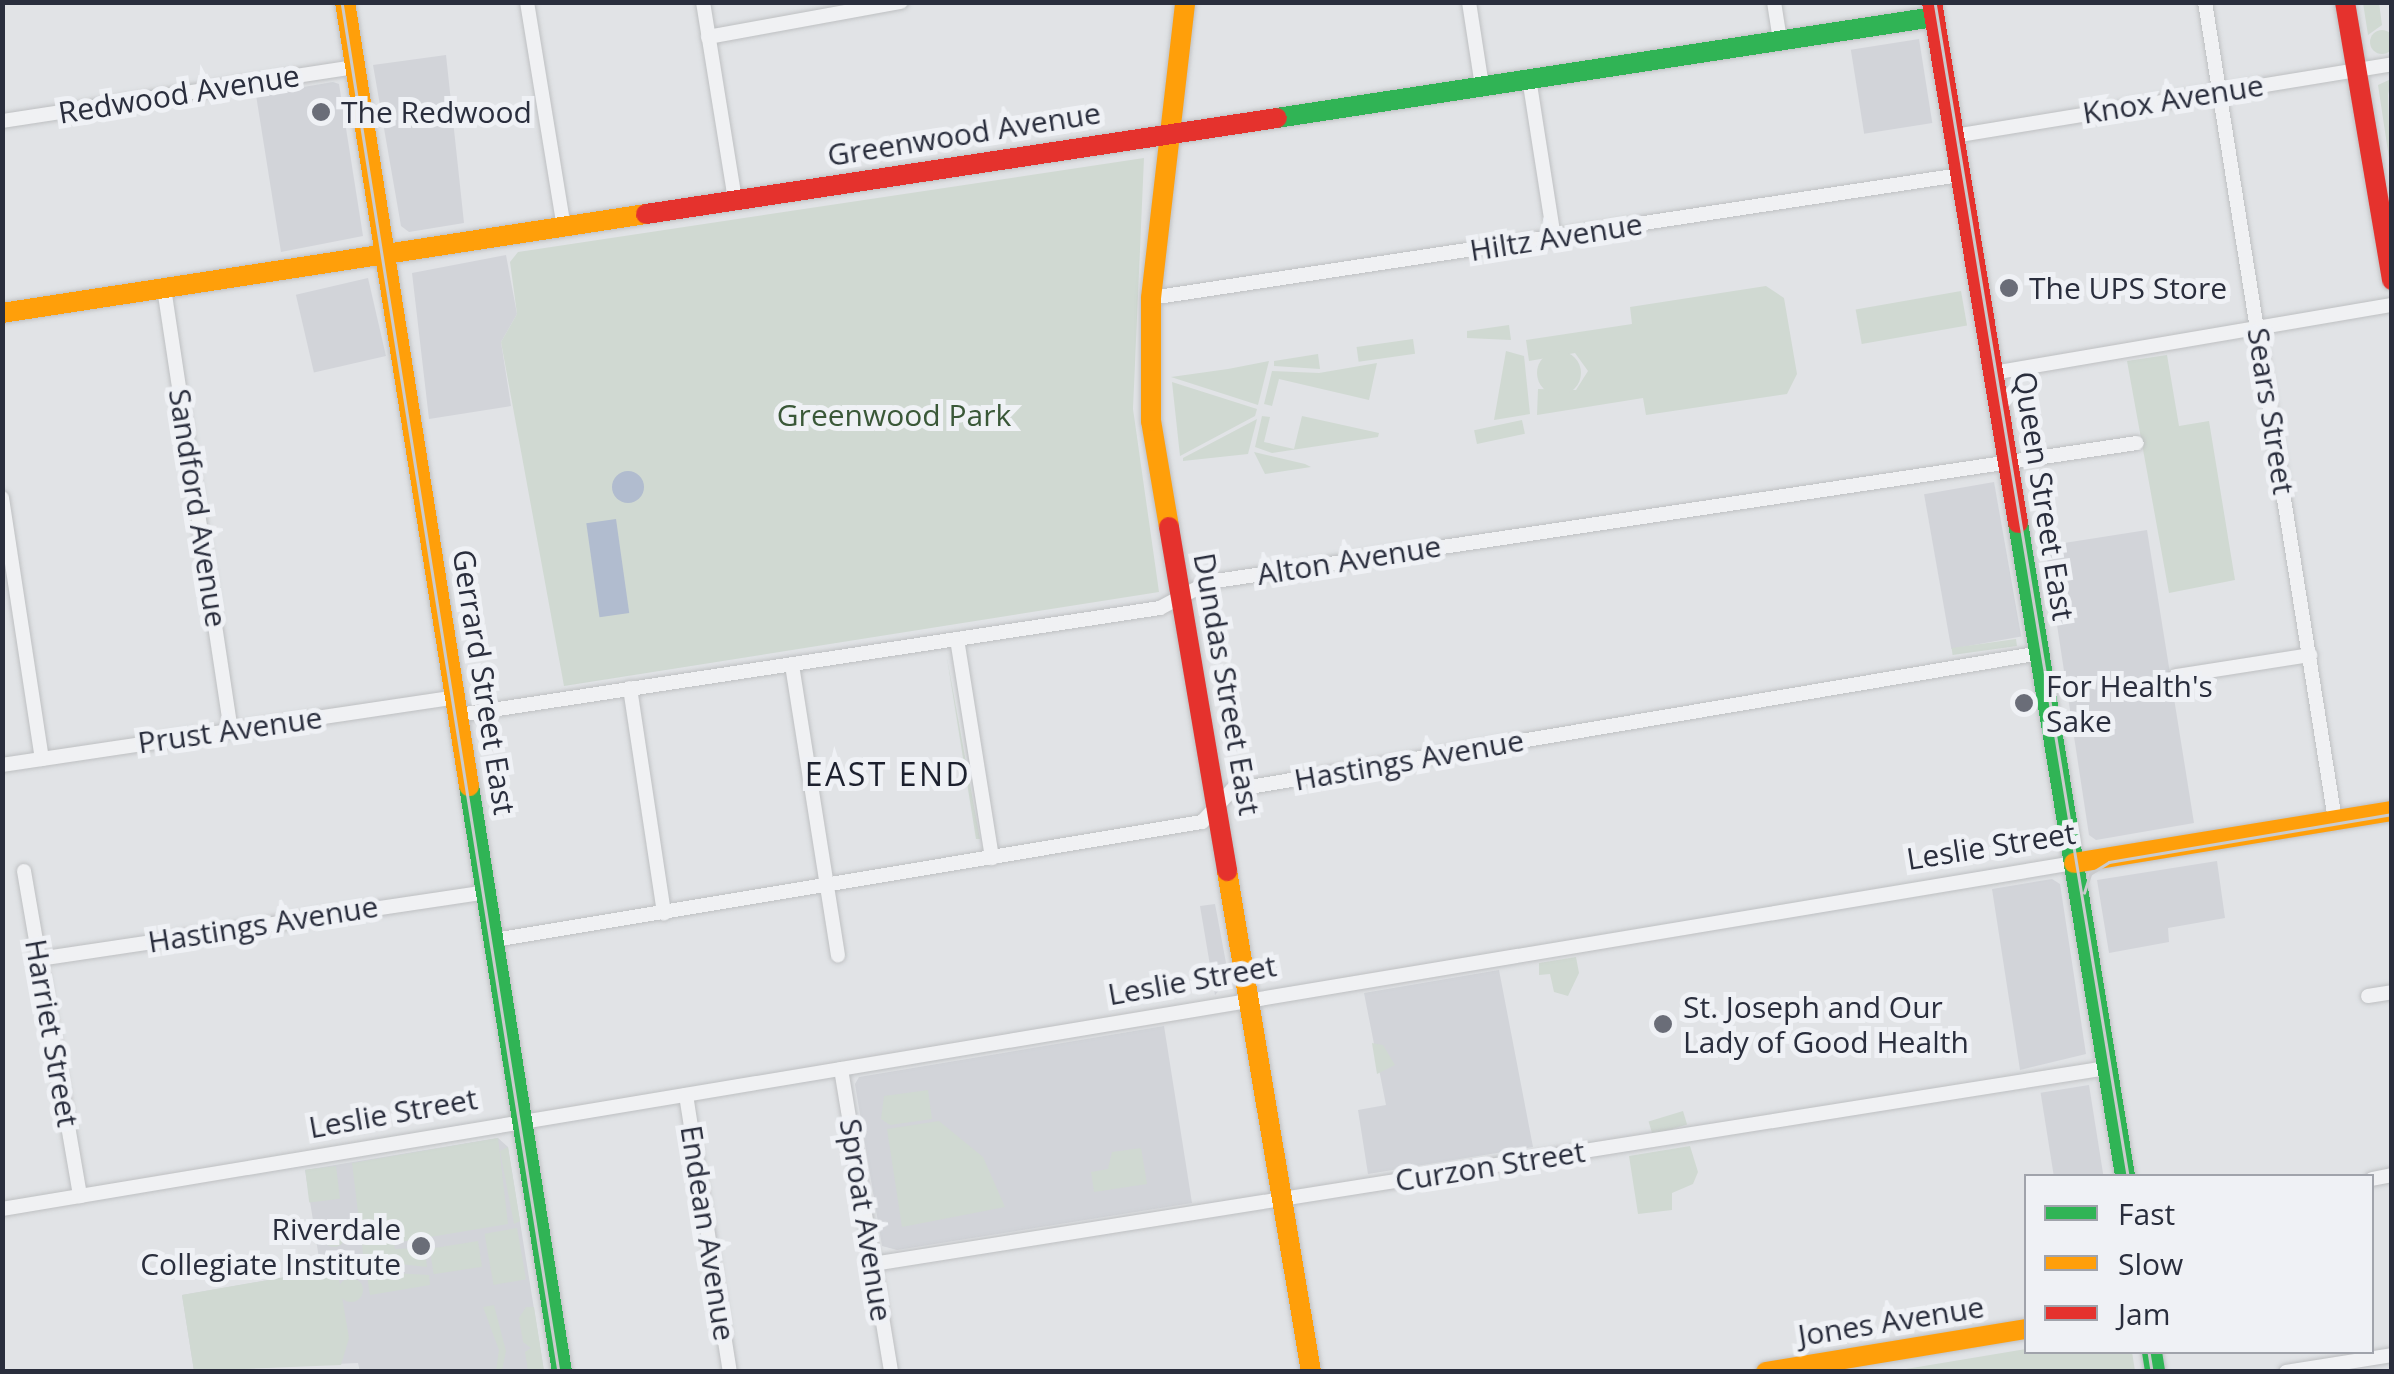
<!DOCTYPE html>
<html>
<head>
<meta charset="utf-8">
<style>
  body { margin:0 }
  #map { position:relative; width:2394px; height:1374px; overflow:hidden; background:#e1e3e6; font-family:"Open Sans",sans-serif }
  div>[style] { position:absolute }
  .built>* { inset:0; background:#d2d4d9; transform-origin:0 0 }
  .green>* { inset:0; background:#d0d9d2; transform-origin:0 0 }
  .round { border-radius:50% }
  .water>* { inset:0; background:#b1bccf; transform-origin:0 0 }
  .roads { filter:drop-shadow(0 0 2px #bec0c2) drop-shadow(0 0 2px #bec0c2) }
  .street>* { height:14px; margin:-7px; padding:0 7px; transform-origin:7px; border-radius:7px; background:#f0f1f3 }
  .fast>* { height:20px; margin:-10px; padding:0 10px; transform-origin:10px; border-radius:10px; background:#30b455 }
  .slow>* { height:20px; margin:-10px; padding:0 10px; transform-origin:10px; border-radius:10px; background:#ff9f0a }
  .jam>* { height:20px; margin:-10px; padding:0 10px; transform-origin:10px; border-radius:10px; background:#e5322d }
  .tram>* { height:2.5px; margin:-1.25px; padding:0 1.25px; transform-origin:1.25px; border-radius:1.25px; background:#cacbcd }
  .dots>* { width:28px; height:28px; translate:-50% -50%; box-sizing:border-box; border:5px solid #eff1f5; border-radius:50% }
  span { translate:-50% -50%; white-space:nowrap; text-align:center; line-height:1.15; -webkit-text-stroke:10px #eff1f5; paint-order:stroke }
  .street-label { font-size:30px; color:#2a2e3d }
  .poi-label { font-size:30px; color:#2a2e3d }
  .left { translate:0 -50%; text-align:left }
  .right { translate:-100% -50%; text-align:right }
  .park-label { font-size:30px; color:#3a5838 }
  .neighbourhood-label { font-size:32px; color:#1c202e; letter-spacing:2.5px }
  .frame { position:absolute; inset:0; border:5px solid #2a2e3d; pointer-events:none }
  .legend { position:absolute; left:2024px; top:1174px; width:350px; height:180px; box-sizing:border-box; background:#eff1f5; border:2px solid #a0a3ab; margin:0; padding:12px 18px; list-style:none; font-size:30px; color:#2a2e3d }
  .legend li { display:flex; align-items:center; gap:20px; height:50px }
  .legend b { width:50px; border:2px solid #a0a3ab }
</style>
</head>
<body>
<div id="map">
  <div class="built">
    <div style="left:1919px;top:39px;width:85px;height:69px;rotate:81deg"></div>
    <div style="clip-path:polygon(446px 55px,464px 223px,409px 232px,401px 226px,373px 65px)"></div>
    <div style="clip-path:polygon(333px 82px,339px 84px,363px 236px,281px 252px,256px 95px)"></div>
    <div style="clip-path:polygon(506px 255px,517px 314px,501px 342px,511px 406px,429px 419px,412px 273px)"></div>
    <div style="left:368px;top:278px;width:80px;height:74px;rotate:77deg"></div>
    <div style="left:1994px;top:482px;width:157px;height:71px;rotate:80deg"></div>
    <div style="clip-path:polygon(2147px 530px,2194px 823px,2096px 840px,2089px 835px,2045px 546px)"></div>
    <div style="clip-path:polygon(2217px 861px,2225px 918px,2168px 928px,2169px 942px,2109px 953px,2097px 880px)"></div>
    <div style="clip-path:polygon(2052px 879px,2060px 884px,2086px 1054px,2020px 1070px,1992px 889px)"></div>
    <div style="clip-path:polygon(1215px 904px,1229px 979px,1215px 995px,1200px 906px)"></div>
    <div style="clip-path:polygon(1499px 970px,1533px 1147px,1368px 1174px,1358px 1110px,1386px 1105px,1364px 993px)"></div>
    <div style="clip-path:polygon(1164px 1026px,1192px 1203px,897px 1250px,882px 1246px,855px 1084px,859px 1077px)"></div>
    <div style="left:2089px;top:1085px;width:92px;height:49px;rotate:81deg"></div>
    <div style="clip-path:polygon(498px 1138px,508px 1147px,544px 1371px,360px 1372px,358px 1363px,194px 1371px,182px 1295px,321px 1271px,305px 1170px)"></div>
  </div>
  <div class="green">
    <div style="clip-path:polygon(2363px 3px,2379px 3px,2382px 25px,2368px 35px)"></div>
    <div class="round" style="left:2370px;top:30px;width:24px;height:24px"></div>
    <div style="clip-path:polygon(2391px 79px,2388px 95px,2390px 165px,2378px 85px)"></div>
    <div style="clip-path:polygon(1144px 158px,1133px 409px,1159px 592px,564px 686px,501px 342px,517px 314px,510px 262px,518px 252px)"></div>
    <div style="clip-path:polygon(1766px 286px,1784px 298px,1797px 374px,1787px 394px,1646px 415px,1643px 398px,1537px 415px,1538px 389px,1576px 390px,1588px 371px,1575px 353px,1529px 361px,1526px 340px,1632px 324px,1630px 307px)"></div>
    <div style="left:1961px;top:291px;width:35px;height:107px;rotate:80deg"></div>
    <div style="clip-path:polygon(1509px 325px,1511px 340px,1467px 338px,1467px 331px)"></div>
    <div style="left:1413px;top:339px;width:15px;height:57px;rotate:82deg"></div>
    <div style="clip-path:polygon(1506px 351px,1524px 356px,1530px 414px,1494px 420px)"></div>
    <div class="round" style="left:1537px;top:351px;width:44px;height:44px"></div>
    <div style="clip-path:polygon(1318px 354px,1320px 369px,1274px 366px,1274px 361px)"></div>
    <div style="clip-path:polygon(2167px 355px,2179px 426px,2209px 421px,2235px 580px,2169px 593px,2127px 361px)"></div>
    <div style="clip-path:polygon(1269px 361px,1258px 405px,1171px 377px,1228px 369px)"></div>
    <div style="clip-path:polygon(1377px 363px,1369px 400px,1279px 379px,1272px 406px,1264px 404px,1272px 371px,1319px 373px)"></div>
    <div style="clip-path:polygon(1172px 382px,1257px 409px,1255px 416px,1180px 456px)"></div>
    <div style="clip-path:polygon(1262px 416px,1270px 417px,1264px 442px,1294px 449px,1302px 416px,1379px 433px,1378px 437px,1272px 453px,1255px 447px)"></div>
    <div style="clip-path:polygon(1257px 419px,1248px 454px,1183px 461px,1183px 458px)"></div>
    <div style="left:1522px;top:420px;width:14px;height:49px;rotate:78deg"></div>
    <div style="clip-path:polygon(1254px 452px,1305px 464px,1311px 467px,1265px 474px)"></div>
    <div style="left:2016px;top:639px;width:7px;height:65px;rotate:82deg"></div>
    <div style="clip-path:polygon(947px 658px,980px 839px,976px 839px)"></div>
    <div style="clip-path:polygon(1576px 957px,1579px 973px,1568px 996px,1554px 992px,1550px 974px,1539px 975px,1539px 963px)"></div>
    <div style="clip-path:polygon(1372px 1043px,1383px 1045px,1395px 1065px,1377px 1074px)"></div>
    <div style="clip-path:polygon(928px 1090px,932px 1119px,890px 1125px,881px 1119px,884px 1096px)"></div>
    <div style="left:1683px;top:1111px;width:14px;height:36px;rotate:73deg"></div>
    <div style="clip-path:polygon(939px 1121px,983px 1157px,1005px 1207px,902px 1227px,887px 1129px)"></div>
    <div style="clip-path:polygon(498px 1138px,508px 1224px,394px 1243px,395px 1249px,425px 1248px,427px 1267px,400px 1264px,394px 1256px,364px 1262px,352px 1163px)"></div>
    <div style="clip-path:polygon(1690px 1146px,1698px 1172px,1693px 1184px,1672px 1193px,1672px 1210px,1638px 1214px,1629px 1156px)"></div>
    <div style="clip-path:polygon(508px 1147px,520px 1221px,514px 1224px,500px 1151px)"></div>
    <div style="clip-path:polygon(1141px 1148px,1147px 1184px,1094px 1192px,1091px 1172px,1108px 1169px,1112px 1152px)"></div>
    <div style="left:336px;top:1166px;width:33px;height:31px;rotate:83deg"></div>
    <div class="round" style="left:323px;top:1225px;width:22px;height:22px"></div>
    <div style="left:517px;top:1228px;width:52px;height:33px;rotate:80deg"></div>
    <div style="left:478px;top:1241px;width:26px;height:49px;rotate:81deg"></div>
    <div style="clip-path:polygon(387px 1266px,393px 1273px,429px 1275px,430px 1285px,370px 1295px,366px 1270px)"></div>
    <div style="clip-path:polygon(337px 1268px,349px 1338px,341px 1365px,194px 1371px,182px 1295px)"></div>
    <div class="round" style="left:339px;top:1278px;width:24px;height:24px"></div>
    <div style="clip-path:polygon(494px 1305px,506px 1351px,502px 1371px,496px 1371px,499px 1350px,483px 1307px)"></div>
    <div style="clip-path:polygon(526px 1307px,534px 1307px,544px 1371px,528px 1371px,525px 1352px,531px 1348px,523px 1342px,519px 1318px)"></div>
    <div style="clip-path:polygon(2026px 1349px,2132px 1352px,2135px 1371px,1888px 1372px)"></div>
  </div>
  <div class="water">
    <div class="round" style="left:612px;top:471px;width:32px;height:32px"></div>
    <div style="left:616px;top:519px;width:95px;height:30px;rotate:82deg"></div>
  </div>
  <div class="roads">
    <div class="street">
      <div style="left:527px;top:2px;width:229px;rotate:80.7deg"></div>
      <div style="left:703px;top:2px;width:200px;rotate:80.8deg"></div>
      <div style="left:1469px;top:2px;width:85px;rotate:81.2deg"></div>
      <div style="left:1774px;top:2px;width:37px;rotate:81deg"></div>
      <div style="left:2205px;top:2px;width:828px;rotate:80.97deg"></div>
      <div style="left:708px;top:37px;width:196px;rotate:-10.3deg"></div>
      <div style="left:1529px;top:78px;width:162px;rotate:81.1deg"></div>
      <div style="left:2px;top:121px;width:358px;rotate:-8.7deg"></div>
      <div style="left:1954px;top:136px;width:444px;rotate:-9.3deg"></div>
      <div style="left:164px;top:288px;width:446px;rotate:81.4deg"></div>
      <div style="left:1151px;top:298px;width:818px;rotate:-8.65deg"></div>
      <div style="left:1993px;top:373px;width:405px;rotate:-9.7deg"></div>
      <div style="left:2px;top:498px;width:264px;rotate:81.3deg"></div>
      <div style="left:957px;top:639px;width:222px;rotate:80.9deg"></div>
      <div style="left:792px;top:665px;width:294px;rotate:81deg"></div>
      <div style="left:2176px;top:676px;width:136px;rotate:-8.9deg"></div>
      <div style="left:630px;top:688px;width:228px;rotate:81.4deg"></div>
      <div style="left:459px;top:715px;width:709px;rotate:-8.68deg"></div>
      <div style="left:1160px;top:608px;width:55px;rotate:-28deg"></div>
      <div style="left:1209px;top:582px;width:938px;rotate:-8.52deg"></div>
      <div style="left:2px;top:765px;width:460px;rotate:-8.5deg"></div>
      <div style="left:24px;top:871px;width:330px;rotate:80.2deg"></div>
      <div style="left:495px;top:940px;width:717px;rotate:-9.48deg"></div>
      <div style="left:1202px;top:822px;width:44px;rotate:-46.8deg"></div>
      <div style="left:1232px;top:790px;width:820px;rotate:-9.62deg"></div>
      <div style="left:39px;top:959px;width:453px;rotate:-8.5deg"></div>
      <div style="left:2368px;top:996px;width:24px;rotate:-9deg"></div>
      <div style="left:841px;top:1069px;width:307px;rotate:80.6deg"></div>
      <div style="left:686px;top:1095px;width:280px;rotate:81deg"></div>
      <div style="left:2372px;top:1179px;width:20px;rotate:-11deg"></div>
      <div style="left:2px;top:1209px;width:2101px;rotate:-9.48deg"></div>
      <div style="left:873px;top:1264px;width:1249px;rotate:-9.03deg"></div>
      <div style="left:2286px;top:1372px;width:107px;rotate:-9.1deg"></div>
    </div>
    <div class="fast">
      <div style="left:1277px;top:118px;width:665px;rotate:-8.74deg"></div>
      <div style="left:2018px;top:523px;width:662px;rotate:80.69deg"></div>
      <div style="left:469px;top:786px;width:593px;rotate:80.98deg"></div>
      <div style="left:2152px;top:1352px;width:20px;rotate:81deg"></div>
    </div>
    <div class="slow">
      <div style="left:345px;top:2px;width:794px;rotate:81.01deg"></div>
      <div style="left:2px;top:313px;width:652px;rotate:-8.74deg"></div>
      <div style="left:1169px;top:527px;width:108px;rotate:-99.6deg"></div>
      <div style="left:1151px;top:421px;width:123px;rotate:-90deg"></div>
      <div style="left:1151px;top:298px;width:298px;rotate:-83.4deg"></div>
      <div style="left:2074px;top:863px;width:322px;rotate:-9.3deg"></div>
      <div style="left:1227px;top:871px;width:508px;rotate:80.48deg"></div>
      <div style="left:1766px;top:1372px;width:264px;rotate:-9.4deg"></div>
    </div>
    <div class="jam">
      <div style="left:1932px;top:2px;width:528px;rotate:80.63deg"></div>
      <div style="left:2345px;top:2px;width:282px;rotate:80.4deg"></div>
      <div style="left:646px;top:214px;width:638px;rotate:-8.65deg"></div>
      <div style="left:1169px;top:527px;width:349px;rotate:80.4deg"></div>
    </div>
  </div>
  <div class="tram">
    <div style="left:342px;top:2px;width:1387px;rotate:81deg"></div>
    <div style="left:1935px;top:2px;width:1190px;rotate:80.66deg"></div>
    <div style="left:2084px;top:893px;width:20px;rotate:-72deg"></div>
    <div style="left:2090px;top:874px;width:22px;rotate:-32deg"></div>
    <div style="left:2109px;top:862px;width:287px;rotate:-9.6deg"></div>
    <div style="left:2149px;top:1352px;width:20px;rotate:81deg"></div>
  </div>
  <div class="dots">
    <div style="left:321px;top:112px;background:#6a6d78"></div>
    <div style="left:2009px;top:288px;background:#6a6d78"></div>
    <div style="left:2024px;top:703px;background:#6a6d78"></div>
    <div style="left:1663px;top:1024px;background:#6a6d78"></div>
    <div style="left:421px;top:1246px;background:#6a6d78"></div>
  </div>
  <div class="street-label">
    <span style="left:179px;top:94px;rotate:-9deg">Redwood Avenue</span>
    <span style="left:2173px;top:99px;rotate:-9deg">Knox Avenue</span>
    <span style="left:964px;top:134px;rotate:-9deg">Greenwood Avenue</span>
    <span style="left:1556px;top:237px;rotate:-9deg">Hiltz Avenue</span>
    <span style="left:2271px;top:411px;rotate:81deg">Sears Street</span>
    <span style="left:2044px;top:496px;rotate:81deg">Queen Street East</span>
    <span style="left:198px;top:508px;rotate:81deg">Sandford Avenue</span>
    <span style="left:1349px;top:560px;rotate:-9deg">Alton Avenue</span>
    <span style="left:484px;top:682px;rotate:81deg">Gerrard Street East</span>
    <span style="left:1227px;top:684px;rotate:80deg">Dundas Street East</span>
    <span style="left:230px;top:730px;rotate:-8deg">Prust Avenue</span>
    <span style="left:1409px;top:760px;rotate:-10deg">Hastings Avenue</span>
    <span style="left:1991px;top:846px;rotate:-9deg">Leslie Street</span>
    <span style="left:263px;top:924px;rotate:-9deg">Hastings Avenue</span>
    <span style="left:1192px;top:980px;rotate:-10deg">Leslie Street</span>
    <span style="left:52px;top:1033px;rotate:80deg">Harriet Street</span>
    <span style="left:393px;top:1113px;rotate:-10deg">Leslie Street</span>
    <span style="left:1490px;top:1166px;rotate:-9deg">Curzon Street</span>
    <span style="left:866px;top:1220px;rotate:81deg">Sproat Avenue</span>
    <span style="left:708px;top:1233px;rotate:81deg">Endean Avenue</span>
    <span style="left:1891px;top:1321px;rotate:-9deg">Jones Avenue</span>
  </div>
  <div class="poi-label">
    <span class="left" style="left:341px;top:112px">The Redwood</span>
    <span class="left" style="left:2029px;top:288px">The UPS Store</span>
    <span class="left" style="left:2046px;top:703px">For Health's<br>Sake</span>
    <span class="left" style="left:1683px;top:1024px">St. Joseph and Our<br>Lady of Good Health</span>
    <span class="right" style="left:401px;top:1246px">Riverdale<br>Collegiate Institute</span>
  </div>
  <div class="park-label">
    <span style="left:894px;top:415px">Greenwood Park</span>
  </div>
  <div class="neighbourhood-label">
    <span style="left:888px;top:774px">EAST END</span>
  </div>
  <div class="frame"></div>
  <ul class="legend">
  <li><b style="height:12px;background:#30b455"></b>Fast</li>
  <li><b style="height:12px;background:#ff9f0a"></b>Slow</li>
  <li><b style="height:12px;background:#e5322d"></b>Jam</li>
  </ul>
</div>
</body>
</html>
